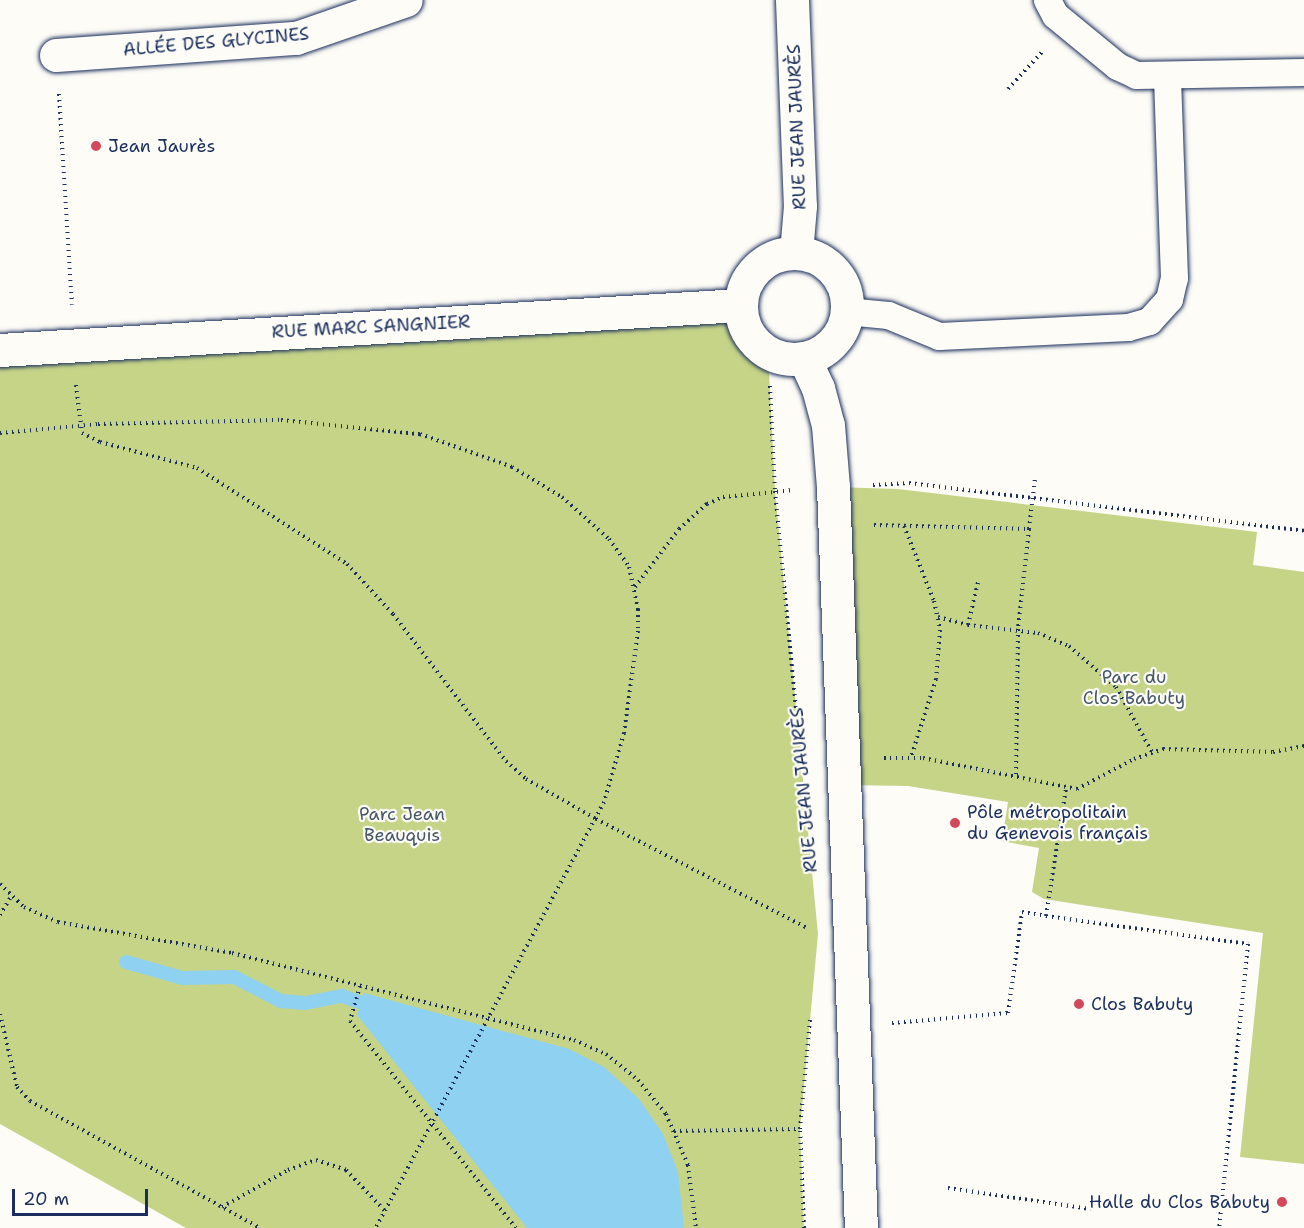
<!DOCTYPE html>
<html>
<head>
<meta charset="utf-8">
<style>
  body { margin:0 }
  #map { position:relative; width:1304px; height:1228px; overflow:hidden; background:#fdfcf7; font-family:"Shantell Sans",sans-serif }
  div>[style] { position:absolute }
  .green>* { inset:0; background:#c6d488 }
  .water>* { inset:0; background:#8fd1f0 }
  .stream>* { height:14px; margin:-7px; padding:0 7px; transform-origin:7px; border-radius:7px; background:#8fd1f0 }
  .path>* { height:4px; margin-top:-2px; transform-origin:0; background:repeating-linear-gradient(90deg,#1b2f5e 0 1.5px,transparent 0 6px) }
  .roads { filter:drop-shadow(0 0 2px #1b2f5e) drop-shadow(0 0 2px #1b2f5e) }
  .lane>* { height:27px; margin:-13.5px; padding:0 13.5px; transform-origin:13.5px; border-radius:13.5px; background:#fdfcf7 }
  .street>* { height:33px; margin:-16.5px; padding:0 16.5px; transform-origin:16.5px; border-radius:16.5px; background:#fdfcf7 }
  .secondary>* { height:33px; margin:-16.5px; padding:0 16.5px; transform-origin:16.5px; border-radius:16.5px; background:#fdfcf7 }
  .secondary>.ring { margin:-16.5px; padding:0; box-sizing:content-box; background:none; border:33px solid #fdfcf7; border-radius:50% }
  .dots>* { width:16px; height:16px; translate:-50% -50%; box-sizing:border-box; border:3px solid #fdfcf7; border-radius:50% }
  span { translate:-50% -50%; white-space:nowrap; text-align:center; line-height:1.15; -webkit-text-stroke:4.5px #fdfcf7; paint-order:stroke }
  .street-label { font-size:18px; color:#1b2f5e }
  .poi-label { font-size:18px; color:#1b2f5e }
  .left { translate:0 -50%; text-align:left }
  .right { translate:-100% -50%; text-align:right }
  .park-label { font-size:18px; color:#465868 }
  .scale { position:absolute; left:12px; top:1189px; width:136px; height:27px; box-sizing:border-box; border:3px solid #1b2f5e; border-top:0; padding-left:8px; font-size:18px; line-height:21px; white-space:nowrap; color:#1b2f5e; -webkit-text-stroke:4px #fdfcf7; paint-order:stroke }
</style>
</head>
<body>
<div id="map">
  <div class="green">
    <div style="clip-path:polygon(742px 315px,752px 338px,768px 352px,775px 491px,818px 934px,800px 1129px,804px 1228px,186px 1228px,0 1124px,0 350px)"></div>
    <div style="clip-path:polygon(833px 487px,898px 489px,1257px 532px,1253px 565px,1304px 572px,1304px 1164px,1240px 1157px,1263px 933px,1044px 899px,1032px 892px,1039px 848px,1002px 841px,1008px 802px,908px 786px,844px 785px)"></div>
  </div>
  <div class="water">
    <div style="clip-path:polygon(364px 993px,569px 1049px,604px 1067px,639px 1099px,663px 1134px,678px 1172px,684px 1228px,527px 1228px,357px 1015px)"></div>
  </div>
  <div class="stream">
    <div style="left:126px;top:962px;width:58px;rotate:15.9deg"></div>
    <div style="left:182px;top:978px;width:52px;rotate:-1.1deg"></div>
    <div style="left:234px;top:977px;width:53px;rotate:27.1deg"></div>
    <div style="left:281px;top:1001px;width:24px;rotate:5deg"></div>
    <div style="left:305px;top:1003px;width:38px;rotate:-11deg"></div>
    <div style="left:342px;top:996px;width:37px;rotate:19deg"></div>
  </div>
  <div class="path">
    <div style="left:1008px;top:89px;width:50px;rotate:-47.4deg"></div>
    <div style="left:59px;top:94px;width:211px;rotate:86.5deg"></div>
    <div style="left:76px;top:385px;width:48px;rotate:82.9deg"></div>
    <div style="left:82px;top:433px;width:20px;rotate:27deg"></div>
    <div style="left:100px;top:442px;width:100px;rotate:15deg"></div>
    <div style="left:197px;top:468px;width:178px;rotate:32.6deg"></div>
    <div style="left:347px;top:564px;width:68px;rotate:47.4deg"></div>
    <div style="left:393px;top:614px;width:185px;rotate:52.5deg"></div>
    <div style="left:506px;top:761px;width:27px;rotate:42deg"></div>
    <div style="left:526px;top:779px;width:81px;rotate:29.7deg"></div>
    <div style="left:596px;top:819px;width:240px;rotate:27.3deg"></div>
    <div style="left:770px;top:386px;width:105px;rotate:87.3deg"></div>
    <div style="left:775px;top:491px;width:250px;rotate:84.5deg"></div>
    <div style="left:0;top:433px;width:98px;rotate:-5.2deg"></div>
    <div style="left:98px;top:424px;width:183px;rotate:-1.3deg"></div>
    <div style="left:281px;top:420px;width:140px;rotate:5.8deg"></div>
    <div style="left:420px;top:434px;width:98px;rotate:19.7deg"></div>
    <div style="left:512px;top:467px;width:58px;rotate:31deg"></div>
    <div style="left:562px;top:497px;width:63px;rotate:41.8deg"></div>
    <div style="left:609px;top:539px;width:34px;rotate:54deg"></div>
    <div style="left:629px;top:567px;width:43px;rotate:77.9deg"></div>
    <div style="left:638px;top:609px;width:22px;rotate:90deg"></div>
    <div style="left:638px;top:631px;width:103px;rotate:97.8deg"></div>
    <div style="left:624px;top:733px;width:72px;rotate:106.2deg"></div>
    <div style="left:604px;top:802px;width:483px;rotate:118.2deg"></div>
    <div style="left:873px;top:485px;width:36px;rotate:-3deg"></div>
    <div style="left:909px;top:483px;width:398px;rotate:6.9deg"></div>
    <div style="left:874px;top:525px;width:155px;rotate:1.5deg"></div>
    <div style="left:1029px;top:529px;width:101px;rotate:96.3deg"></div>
    <div style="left:1018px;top:629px;width:149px;rotate:90.8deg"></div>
    <div style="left:904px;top:526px;width:81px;rotate:68.2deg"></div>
    <div style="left:934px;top:601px;width:30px;rotate:78deg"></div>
    <div style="left:940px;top:630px;width:49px;rotate:94.7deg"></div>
    <div style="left:936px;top:679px;width:82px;rotate:107.8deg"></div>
    <div style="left:1029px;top:529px;width:51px;rotate:-83.3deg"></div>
    <div style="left:635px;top:587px;width:73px;rotate:-52.8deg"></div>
    <div style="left:679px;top:529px;width:38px;rotate:-42deg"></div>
    <div style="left:707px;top:504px;width:17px;rotate:-24deg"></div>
    <div style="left:723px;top:497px;width:71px;rotate:-5.6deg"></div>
    <div style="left:938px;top:617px;width:31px;rotate:15deg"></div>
    <div style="left:968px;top:625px;width:70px;rotate:6.5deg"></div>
    <div style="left:1038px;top:633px;width:34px;rotate:23deg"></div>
    <div style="left:1069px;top:646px;width:62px;rotate:41.1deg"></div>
    <div style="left:1116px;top:687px;width:74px;rotate:61deg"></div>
    <div style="left:968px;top:625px;width:44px;rotate:-76.9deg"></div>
    <div style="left:884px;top:758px;width:39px"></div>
    <div style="left:923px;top:758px;width:157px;rotate:11.4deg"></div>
    <div style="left:1077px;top:789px;width:64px;rotate:-27.8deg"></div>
    <div style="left:1134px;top:759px;width:31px;rotate:-19deg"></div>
    <div style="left:1163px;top:749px;width:110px;rotate:1.6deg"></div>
    <div style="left:1273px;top:752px;width:32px;rotate:-11deg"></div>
    <div style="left:0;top:884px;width:33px;rotate:44deg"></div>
    <div style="left:24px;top:907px;width:37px;rotate:24deg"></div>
    <div style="left:58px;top:922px;width:177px;rotate:10.1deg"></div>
    <div style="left:232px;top:953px;width:353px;rotate:14.3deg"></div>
    <div style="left:574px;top:1040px;width:35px;rotate:24deg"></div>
    <div style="left:606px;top:1054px;width:41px;rotate:39.1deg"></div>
    <div style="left:638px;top:1080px;width:44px;rotate:50.5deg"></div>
    <div style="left:666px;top:1114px;width:56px;rotate:66.7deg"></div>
    <div style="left:688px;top:1165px;width:64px;rotate:82.8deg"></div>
    <div style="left:0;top:915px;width:21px;rotate:-59deg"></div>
    <div style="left:1046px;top:916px;width:204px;rotate:7.9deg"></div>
    <div style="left:1248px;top:944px;width:285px;rotate:95.8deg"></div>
    <div style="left:360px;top:986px;width:36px;rotate:106deg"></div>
    <div style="left:350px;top:1021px;width:265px;rotate:51.3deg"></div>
    <div style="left:0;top:1014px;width:75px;rotate:76.9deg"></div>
    <div style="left:17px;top:1087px;width:19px;rotate:47deg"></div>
    <div style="left:30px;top:1101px;width:263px;rotate:28.9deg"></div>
    <div style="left:892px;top:1023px;width:116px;rotate:-4.9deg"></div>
    <div style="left:1008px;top:1013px;width:102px;rotate:-82.1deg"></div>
    <div style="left:1022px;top:912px;width:24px;rotate:9deg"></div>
    <div style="left:1046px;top:916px;width:129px;rotate:-81.1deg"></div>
    <div style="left:674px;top:1131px;width:126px;rotate:-0.9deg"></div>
    <div style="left:948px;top:1188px;width:144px;rotate:8.4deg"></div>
    <div style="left:222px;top:1207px;width:76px;rotate:-29.3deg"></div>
    <div style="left:288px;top:1170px;width:30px;rotate:-20deg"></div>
    <div style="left:316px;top:1160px;width:32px;rotate:18deg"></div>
    <div style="left:346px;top:1170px;width:57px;rotate:46.4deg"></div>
    <div style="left:804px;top:1228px;width:99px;rotate:-92.3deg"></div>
    <div style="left:800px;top:1129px;width:110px;rotate:-84.8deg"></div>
  </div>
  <div class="roads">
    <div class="lane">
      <div style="left:1047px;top:0;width:17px;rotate:62deg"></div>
      <div style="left:1055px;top:15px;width:80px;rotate:39.4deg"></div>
      <div style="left:1117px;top:66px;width:21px;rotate:25deg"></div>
      <div style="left:1136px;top:75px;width:168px;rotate:-1deg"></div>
      <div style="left:846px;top:311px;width:42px;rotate:5.4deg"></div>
      <div style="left:888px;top:315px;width:55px;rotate:22.4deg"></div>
      <div style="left:939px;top:336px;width:189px;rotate:-2.7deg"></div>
      <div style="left:1128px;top:327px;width:22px;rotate:-16deg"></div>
      <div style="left:1149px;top:321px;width:30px;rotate:-48deg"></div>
      <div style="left:1169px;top:299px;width:22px;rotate:-77deg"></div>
      <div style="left:1174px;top:278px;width:201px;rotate:-92deg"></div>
    </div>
    <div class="street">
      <div style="left:56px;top:55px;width:241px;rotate:-4.1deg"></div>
      <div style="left:296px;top:38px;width:116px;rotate:-19.1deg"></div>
      <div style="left:804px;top:358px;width:33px;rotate:65deg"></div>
      <div style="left:818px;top:388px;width:38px;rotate:75deg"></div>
      <div style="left:828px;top:425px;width:62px;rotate:85.4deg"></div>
      <div style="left:833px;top:487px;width:742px;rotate:87.84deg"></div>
    </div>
    <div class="secondary">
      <div style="left:792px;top:0;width:206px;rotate:87.8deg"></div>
      <div style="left:800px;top:206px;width:47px;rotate:94.9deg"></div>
      <div class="ring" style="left:741px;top:253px;width:73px;height:73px"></div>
      <div style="left:0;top:350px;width:742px;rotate:-3.48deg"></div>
    </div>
  </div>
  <div class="dots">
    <div style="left:96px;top:146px;background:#d1495b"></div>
    <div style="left:955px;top:823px;background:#d1495b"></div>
    <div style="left:1079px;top:1004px;background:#d1495b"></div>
    <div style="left:1282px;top:1202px;background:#d1495b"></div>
  </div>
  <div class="street-label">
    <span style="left:216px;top:42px;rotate:-5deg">ALLÉE DES GLYCINES</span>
    <span style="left:797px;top:127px;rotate:-92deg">RUE JEAN JAURÈS</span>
    <span style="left:371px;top:327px;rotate:-3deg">RUE MARC SANGNIER</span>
    <span style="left:804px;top:790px;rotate:-95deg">RUE JEAN JAURÈS</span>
  </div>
  <div class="poi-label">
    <span class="left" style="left:108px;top:146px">Jean Jaurès</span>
    <span class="left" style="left:967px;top:823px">Pôle métropolitain<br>du Genevois français</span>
    <span class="left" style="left:1091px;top:1004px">Clos Babuty</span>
    <span class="right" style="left:1270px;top:1202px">Halle du Clos Babuty</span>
  </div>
  <div class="park-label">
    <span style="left:1134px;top:688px">Parc du<br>Clos Babuty</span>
    <span style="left:402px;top:825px">Parc Jean<br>Beauquis</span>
  </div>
  <div class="scale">20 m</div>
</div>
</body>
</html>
